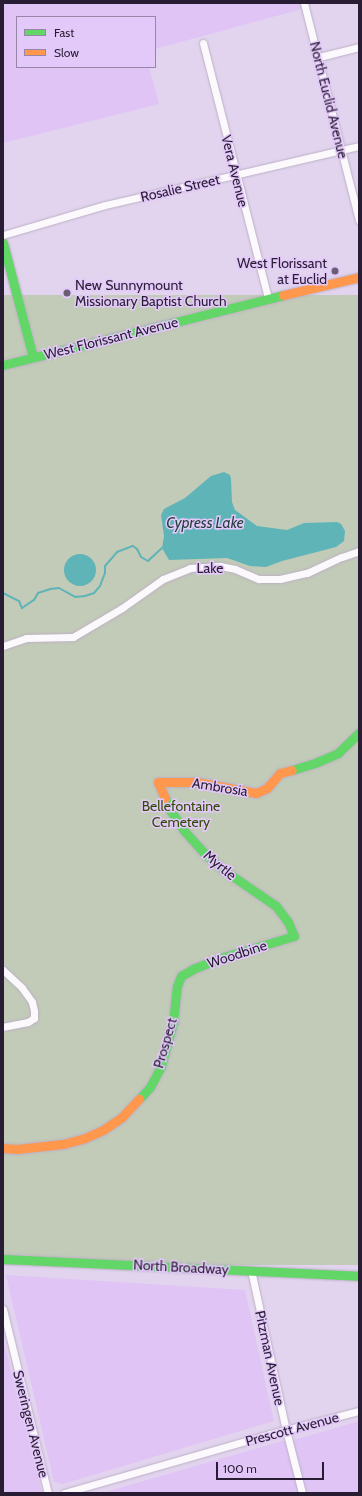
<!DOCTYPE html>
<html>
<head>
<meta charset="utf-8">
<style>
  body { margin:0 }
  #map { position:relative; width:362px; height:1496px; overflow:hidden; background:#e2d4ee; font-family:Cabin,sans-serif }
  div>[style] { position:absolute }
  .built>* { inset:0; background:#dfc4f5 }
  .green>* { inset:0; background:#c2cab8; transform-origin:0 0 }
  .water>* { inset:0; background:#5fb4b7 }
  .round { border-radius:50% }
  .stream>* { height:2px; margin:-1px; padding:0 1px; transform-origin:1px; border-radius:1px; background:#5fb4b7 }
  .roads { filter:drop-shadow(0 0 1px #bdb0c6) drop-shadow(0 0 1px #bdb0c6) }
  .street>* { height:7px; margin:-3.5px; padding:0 3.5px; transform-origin:3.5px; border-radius:3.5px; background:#fbf9fc }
  .fast>* { height:9px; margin:-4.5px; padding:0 4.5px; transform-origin:4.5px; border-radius:4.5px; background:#63d668 }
  .slow>* { height:9px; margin:-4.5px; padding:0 4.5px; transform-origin:4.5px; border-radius:4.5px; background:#ff974d }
  .dots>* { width:11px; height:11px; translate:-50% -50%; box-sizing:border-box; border:2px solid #e3c9f9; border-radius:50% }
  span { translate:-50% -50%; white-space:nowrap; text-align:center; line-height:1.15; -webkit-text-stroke:3px #e3c9f9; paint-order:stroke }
  .street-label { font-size:14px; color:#291d33 }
  .poi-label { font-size:14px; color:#291d33 }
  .right { translate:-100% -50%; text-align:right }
  .left { translate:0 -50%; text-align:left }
  .park-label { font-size:14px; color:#324c06 }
  .water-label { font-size:15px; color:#253f3d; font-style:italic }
  .frame { position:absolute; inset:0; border:4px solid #291d33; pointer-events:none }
  .legend { position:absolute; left:16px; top:16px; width:140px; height:52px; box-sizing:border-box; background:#e3c9f9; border:1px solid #9984aa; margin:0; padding:5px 7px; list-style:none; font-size:12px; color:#291d33 }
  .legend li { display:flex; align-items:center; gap:8px; height:20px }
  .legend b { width:20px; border:1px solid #9984aa }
  .scale { position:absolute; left:216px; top:1462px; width:108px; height:18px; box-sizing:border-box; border:2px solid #291d33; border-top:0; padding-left:5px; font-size:12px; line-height:14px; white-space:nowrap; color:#291d33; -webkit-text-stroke:3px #e3c9f9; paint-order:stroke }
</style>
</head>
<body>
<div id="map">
  <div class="built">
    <div style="clip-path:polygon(3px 3px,301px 3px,302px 9px,155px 49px,155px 17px,17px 17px,17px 67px,149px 67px,159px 104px,3px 143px)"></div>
    <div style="clip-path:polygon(6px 1275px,245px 1290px,274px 1421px,63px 1484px,54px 1482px)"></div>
    <div style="clip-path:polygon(3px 1339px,42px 1493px,3px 1493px)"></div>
    <div style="clip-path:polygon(359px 1421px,359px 1493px,102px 1493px,282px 1441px,290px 1441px)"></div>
  </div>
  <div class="green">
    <div style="left:359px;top:295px;width:970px;height:366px;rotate:90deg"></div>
  </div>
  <div class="water">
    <div style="clip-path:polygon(224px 472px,230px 475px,231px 479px,232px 502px,235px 510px,257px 526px,287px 530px,304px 523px,337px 522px,341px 524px,345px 531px,344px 541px,336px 547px,282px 561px,266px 567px,250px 566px,227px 558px,169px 560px,162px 548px,164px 536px,161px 515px,164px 509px,185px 498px,211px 476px)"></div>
    <div class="round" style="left:64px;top:554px;width:32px;height:32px"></div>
  </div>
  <div class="stream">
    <div style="left:3px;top:593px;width:18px;rotate:27deg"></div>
    <div style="left:19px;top:601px;width:8px;rotate:67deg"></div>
    <div style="left:22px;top:608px;width:14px;rotate:-34deg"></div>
    <div style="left:34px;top:600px;width:8px;rotate:-60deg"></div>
    <div style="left:38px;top:593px;width:13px;rotate:-18deg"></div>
    <div style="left:50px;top:589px;width:9px;rotate:-6deg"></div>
    <div style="left:59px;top:588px;width:18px;rotate:29deg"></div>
    <div style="left:75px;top:597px;width:10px;rotate:-6deg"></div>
    <div style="left:85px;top:596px;width:9px;rotate:-18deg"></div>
    <div style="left:94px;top:593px;width:9px;rotate:-49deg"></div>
    <div style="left:100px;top:586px;width:14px;rotate:-69deg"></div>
    <div style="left:105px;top:573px;width:7px;rotate:-90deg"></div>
    <div style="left:105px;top:566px;width:18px;rotate:-49deg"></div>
    <div style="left:117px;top:552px;width:17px;rotate:-21deg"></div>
    <div style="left:133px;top:546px;width:5px;rotate:37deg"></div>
    <div style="left:137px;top:549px;width:9px;rotate:63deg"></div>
    <div style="left:141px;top:557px;width:8px;rotate:30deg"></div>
    <div style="left:148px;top:561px;width:19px;rotate:-43deg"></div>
  </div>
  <div class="roads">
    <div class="street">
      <div style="left:304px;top:3px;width:224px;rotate:75.8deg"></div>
      <div style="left:203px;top:43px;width:263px;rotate:75.7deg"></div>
      <div style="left:319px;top:57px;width:41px;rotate:-14deg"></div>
      <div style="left:3px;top:235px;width:106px;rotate:-16.4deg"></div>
      <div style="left:105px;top:205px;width:261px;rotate:-13.1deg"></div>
      <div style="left:3px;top:646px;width:24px;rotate:-19deg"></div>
      <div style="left:26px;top:638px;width:47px;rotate:-1.2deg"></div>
      <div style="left:73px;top:637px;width:57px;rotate:-30.6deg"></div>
      <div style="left:122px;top:608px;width:50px;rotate:-35.3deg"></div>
      <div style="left:163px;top:579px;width:29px;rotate:-22deg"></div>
      <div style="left:190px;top:568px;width:30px;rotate:-4deg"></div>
      <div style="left:220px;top:566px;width:15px;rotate:11deg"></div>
      <div style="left:235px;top:569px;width:26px;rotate:23deg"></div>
      <div style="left:259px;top:579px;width:21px"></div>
      <div style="left:280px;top:579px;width:28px;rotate:-13deg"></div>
      <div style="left:307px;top:573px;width:38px;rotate:-25deg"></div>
      <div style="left:342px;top:557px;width:18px;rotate:-19deg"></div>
      <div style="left:3px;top:970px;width:26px;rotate:43deg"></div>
      <div style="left:22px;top:988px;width:17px;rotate:54deg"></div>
      <div style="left:32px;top:1002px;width:9px;rotate:77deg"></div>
      <div style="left:34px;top:1011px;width:7px;rotate:90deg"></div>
      <div style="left:34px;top:1018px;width:7px;rotate:146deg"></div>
      <div style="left:28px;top:1022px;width:25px;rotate:169deg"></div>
      <div style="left:251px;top:1270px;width:164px;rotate:77.7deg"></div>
      <div style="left:286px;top:1430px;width:65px;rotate:75.7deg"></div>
      <div style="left:3px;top:1309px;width:189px;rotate:76.3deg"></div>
      <div style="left:64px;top:1493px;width:214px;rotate:-16deg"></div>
      <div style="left:270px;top:1434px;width:92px;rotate:-14.5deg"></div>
    </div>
    <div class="fast">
      <div style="left:3px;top:243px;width:118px;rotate:75.3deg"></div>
      <div style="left:3px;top:365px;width:289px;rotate:-14deg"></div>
      <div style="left:292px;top:770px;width:24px;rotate:-17deg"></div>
      <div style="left:315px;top:763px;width:25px;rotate:-23deg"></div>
      <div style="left:338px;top:753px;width:29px;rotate:-44deg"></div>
      <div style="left:139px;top:1099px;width:16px;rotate:-47deg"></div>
      <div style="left:150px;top:1087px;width:24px;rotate:-62deg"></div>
      <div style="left:161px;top:1066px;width:45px;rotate:-74.4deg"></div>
      <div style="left:173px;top:1023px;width:37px;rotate:-84deg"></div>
      <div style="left:177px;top:986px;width:11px;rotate:-68deg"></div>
      <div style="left:181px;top:976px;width:16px;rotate:-30deg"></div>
      <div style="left:195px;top:968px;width:31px;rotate:-21deg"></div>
      <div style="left:224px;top:957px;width:73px;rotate:-16.7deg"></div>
      <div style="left:294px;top:936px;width:15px;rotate:-113deg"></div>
      <div style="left:288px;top:922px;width:20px;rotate:-127deg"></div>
      <div style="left:276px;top:906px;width:62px;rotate:-145.5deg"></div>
      <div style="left:225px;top:871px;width:25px;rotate:-140deg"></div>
      <div style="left:206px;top:855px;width:31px;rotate:-132deg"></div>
      <div style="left:185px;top:832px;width:27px;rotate:-124deg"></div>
      <div style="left:170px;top:810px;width:13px;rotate:-113deg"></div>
      <div style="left:3px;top:1259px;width:356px;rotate:2.7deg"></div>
    </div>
    <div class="slow">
      <div style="left:283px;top:295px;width:78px;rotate:-13.3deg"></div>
      <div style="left:165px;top:798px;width:17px;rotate:-114deg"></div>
      <div style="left:158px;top:782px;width:38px"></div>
      <div style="left:196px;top:782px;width:61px;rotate:10.4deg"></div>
      <div style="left:256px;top:793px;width:12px;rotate:-24deg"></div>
      <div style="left:267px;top:788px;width:20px;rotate:-49deg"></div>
      <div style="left:280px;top:773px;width:12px;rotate:-14deg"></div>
      <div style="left:3px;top:1148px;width:14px;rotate:4deg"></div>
      <div style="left:17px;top:1149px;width:46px;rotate:-6.2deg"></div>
      <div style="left:63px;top:1144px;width:23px;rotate:-15deg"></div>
      <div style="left:85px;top:1138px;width:20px;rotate:-24deg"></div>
      <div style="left:103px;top:1130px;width:23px;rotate:-34deg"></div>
      <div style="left:122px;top:1117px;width:25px;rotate:-47deg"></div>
    </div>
  </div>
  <div class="dots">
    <div style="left:335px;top:271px;background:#6a5d74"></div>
    <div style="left:67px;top:293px;background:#6a5d74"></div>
  </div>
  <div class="street-label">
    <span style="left:329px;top:100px;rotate:76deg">North Euclid Avenue</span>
    <span style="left:235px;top:171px;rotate:76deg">Vera Avenue</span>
    <span style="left:180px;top:188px;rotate:-13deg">Rosalie Street</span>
    <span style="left:111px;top:338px;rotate:-14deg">West Florissant Avenue</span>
    <span style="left:210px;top:568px">Lake</span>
    <span style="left:220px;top:787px;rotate:9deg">Ambrosia</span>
    <span style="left:220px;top:865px;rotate:40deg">Myrtle</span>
    <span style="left:237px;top:954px;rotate:-18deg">Woodbine</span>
    <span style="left:165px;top:1043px;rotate:-74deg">Prospect</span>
    <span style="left:181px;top:1267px;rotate:3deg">North Broadway</span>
    <span style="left:270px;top:1358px;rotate:78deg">Pitzman Avenue</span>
    <span style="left:31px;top:1424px;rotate:76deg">Sweringen Avenue</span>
    <span style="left:292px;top:1429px;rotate:-15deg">Prescott Avenue</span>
  </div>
  <div class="poi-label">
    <span class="right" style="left:327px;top:271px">West Florissant<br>at Euclid</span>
    <span class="left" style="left:75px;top:293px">New Sunnymount<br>Missionary Baptist Church</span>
  </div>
  <div class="park-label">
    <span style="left:181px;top:814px">Bellefontaine<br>Cemetery</span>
  </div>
  <div class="water-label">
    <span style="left:205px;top:524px">Cypress Lake</span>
  </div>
  <div class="frame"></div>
  <ul class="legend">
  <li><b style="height:5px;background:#63d668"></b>Fast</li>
  <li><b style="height:5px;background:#ff974d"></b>Slow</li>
  </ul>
  <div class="scale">100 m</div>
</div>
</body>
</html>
